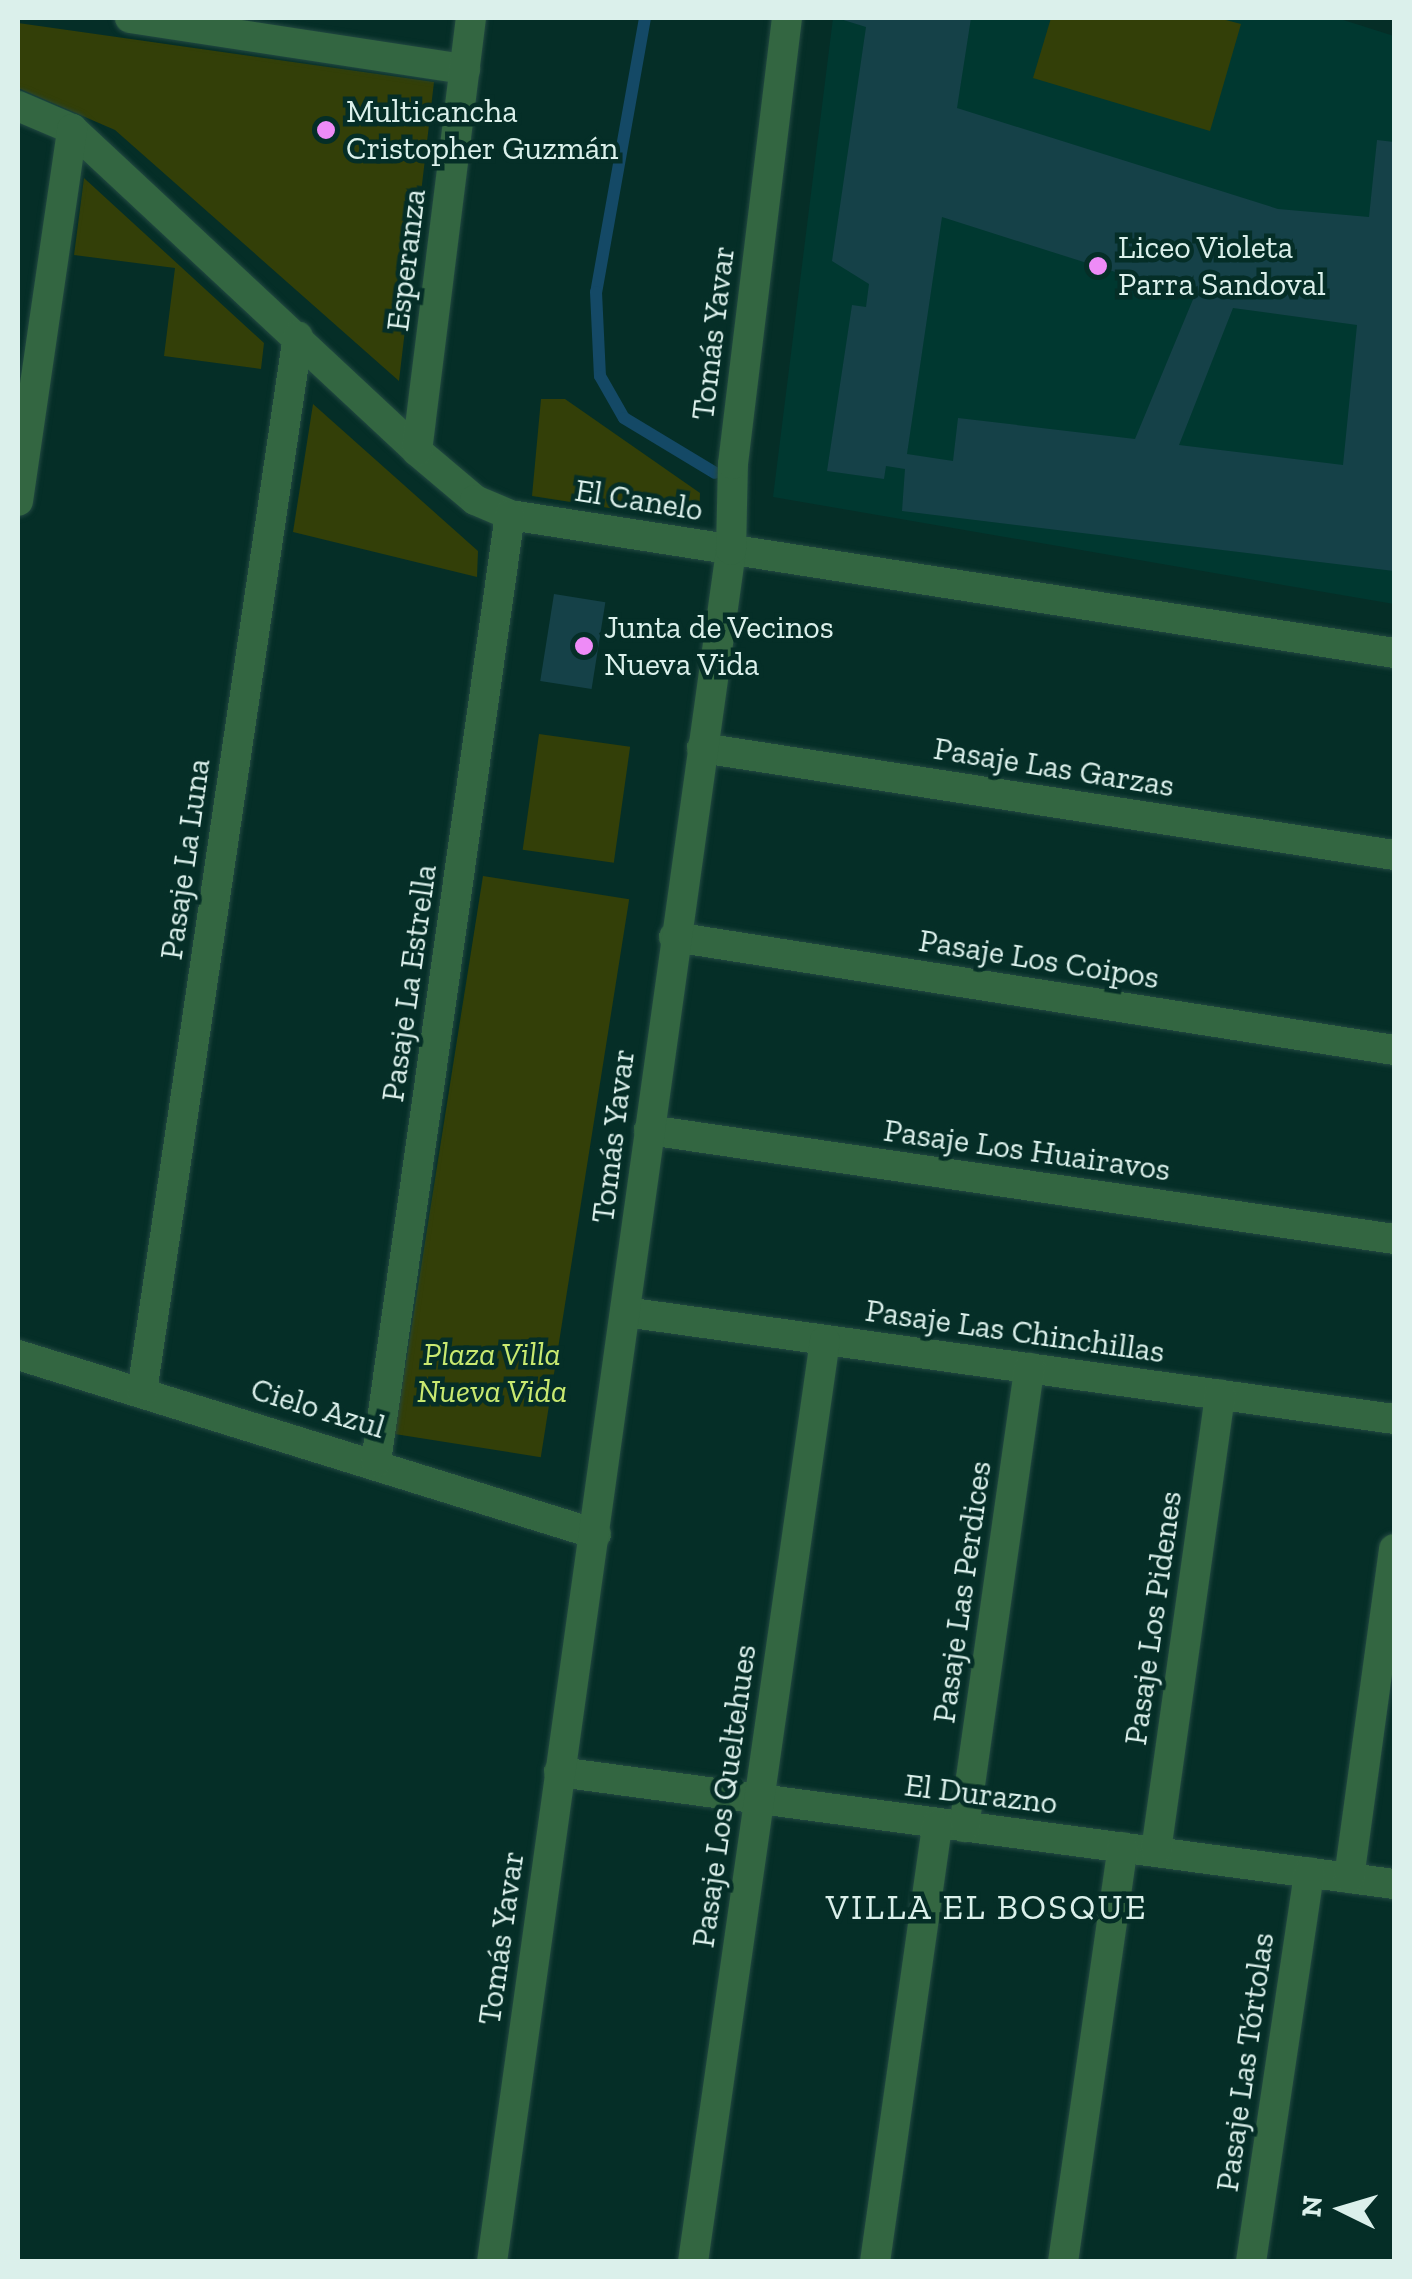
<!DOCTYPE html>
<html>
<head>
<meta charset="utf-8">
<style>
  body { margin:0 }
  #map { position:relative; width:1412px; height:2279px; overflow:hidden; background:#052e27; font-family:"Zilla Slab",serif }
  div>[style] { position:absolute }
  .built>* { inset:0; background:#003830 }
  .green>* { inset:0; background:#333f08; transform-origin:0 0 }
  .stream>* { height:12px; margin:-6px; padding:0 6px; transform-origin:6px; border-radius:6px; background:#144966 }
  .building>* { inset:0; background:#154148; transform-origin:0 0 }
  .roads { filter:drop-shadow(0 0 2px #234942) drop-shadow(0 0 2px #234942) }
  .street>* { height:30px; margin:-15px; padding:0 15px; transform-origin:15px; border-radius:15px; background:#336641 }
  .dots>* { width:28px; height:28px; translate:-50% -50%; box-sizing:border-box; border:5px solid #052e27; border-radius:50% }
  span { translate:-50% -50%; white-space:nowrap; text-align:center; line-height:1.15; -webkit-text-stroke:9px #052e27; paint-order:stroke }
  .poi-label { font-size:32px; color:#dbf0eb }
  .left { translate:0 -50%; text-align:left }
  .street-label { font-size:32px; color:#dbf0eb }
  .park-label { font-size:32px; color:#c9e970; font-style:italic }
  .neighbourhood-label { font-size:35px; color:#dbf0eb; letter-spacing:2.5px }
  .frame { position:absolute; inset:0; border:20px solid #dbf0eb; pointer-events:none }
  .north { position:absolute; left:1292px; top:2159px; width:100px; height:100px; -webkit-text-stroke:8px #052e27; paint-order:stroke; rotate:275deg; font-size:28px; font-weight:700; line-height:40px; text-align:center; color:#dbf0eb }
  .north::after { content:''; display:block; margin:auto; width:35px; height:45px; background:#dbf0eb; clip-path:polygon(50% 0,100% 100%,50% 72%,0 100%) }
</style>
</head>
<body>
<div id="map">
  <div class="built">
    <div style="clip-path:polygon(833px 18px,1337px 18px,1394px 36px,1394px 604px,773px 497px)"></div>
  </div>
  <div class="green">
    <div style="clip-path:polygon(1051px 18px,1218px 18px,1241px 24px,1210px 131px,1033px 78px)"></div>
    <div style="clip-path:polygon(18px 23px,434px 82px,399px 381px,115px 130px,18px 88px)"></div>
    <div style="clip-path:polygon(84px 178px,264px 343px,261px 369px,164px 356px,175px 268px,74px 255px)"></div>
    <div style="clip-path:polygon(541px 399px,565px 399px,700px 493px,699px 522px,532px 496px)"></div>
    <div style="clip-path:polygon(313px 404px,478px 551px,477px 577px,293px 532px)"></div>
    <div style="left:539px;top:734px;width:92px;height:117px;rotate:8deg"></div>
    <div style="left:483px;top:876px;width:148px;height:565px;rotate:9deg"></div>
  </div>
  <div class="stream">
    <div style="left:645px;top:18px;width:278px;rotate:100.1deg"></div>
    <div style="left:596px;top:292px;width:84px;rotate:87.3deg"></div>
    <div style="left:600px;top:376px;width:48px;rotate:60.3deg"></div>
    <div style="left:624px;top:418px;width:106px;rotate:31.1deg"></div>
  </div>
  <div class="building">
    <div style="clip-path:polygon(evenodd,837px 18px,971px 18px,957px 108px,1278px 209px,1369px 217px,1377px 140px,1394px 142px,1394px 571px,902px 511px,905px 469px,886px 466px,884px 479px,827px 471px,852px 305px,866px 307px,869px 284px,832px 261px,866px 27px,837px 18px,942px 217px,1194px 297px,1135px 439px,958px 418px,953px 461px,907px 454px,942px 217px,837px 18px,1233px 308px,1357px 325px,1343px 465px,1179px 445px,1233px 308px)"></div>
    <div style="left:554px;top:594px;width:52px;height:88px;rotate:9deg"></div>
  </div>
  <div class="roads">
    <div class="street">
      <div style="left:130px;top:18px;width:339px;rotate:8.7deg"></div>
      <div style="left:18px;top:106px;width:59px;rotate:23.1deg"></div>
      <div style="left:72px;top:129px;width:472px;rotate:43deg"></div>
      <div style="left:417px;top:451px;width:76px;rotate:40.2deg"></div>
      <div style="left:475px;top:500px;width:38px;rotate:23deg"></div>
      <div style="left:510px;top:515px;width:895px;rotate:8.87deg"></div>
      <div style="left:417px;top:451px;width:436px;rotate:-82.9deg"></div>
      <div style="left:18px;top:501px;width:376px;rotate:-81.7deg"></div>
      <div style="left:702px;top:748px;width:700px;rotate:8.79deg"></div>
      <div style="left:674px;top:937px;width:729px;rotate:8.92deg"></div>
      <div style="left:649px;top:1130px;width:753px;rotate:8.32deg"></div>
      <div style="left:625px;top:1312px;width:776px;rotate:7.92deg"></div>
      <div style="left:18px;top:1355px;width:605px;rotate:17.21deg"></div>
      <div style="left:142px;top:1392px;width:1067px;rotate:-81.6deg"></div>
      <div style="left:376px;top:1462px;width:956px;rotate:-81.95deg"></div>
      <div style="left:559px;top:1772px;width:842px;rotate:7.64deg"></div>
      <div style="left:964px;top:1827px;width:464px;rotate:-81.9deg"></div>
      <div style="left:1156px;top:1851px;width:461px;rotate:-82deg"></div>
      <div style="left:1349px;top:1878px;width:332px;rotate:-82.2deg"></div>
      <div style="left:492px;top:2262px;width:1729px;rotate:-82.05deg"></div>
      <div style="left:731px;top:550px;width:86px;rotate:-88.7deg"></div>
      <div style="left:733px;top:464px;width:449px;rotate:-83.1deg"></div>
      <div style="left:693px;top:2262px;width:931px;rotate:-81.85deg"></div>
      <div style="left:875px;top:2262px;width:442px;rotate:-81.9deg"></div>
      <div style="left:1063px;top:2262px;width:419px;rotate:-81.8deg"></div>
      <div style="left:1251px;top:2262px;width:394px;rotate:-81.5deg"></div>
    </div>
  </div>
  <div class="dots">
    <div style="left:326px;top:130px;background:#ee8bf7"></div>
    <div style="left:1098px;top:266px;background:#ee8bf7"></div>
    <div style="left:584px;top:646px;background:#ee8bf7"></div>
  </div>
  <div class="poi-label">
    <span class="left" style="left:346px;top:130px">Multicancha<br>Cristopher Guzmán</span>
    <span class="left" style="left:1118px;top:266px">Liceo Violeta<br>Parra Sandoval</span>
    <span class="left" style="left:604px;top:646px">Junta de Vecinos<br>Nueva Vida</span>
  </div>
  <div class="street-label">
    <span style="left:406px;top:260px;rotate:-83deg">Esperanza</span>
    <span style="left:713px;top:333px;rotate:-83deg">Tomás Yavar</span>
    <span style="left:639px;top:500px;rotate:9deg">El Canelo</span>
    <span style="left:1054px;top:767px;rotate:9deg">Pasaje Las Garzas</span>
    <span style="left:185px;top:859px;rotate:-82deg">Pasaje La Luna</span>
    <span style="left:1039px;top:959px;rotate:9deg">Pasaje Los Coipos</span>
    <span style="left:409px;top:983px;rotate:-82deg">Pasaje La Estrella</span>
    <span style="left:613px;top:1136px;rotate:-83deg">Tomás Yavar</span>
    <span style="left:1027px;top:1150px;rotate:8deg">Pasaje Los Huairavos</span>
    <span style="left:1015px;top:1331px;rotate:8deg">Pasaje Las Chinchillas</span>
    <span style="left:318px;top:1408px;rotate:17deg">Cielo Azul</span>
    <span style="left:962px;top:1592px;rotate:-82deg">Pasaje Las Perdices</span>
    <span style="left:1153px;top:1618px;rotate:-82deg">Pasaje Los Pidenes</span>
    <span style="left:981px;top:1794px;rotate:7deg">El Durazno</span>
    <span style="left:724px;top:1796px;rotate:-82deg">Pasaje Los Queltehues</span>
    <span style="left:501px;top:1938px;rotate:-82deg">Tomás Yavar</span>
    <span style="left:1245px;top:2062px;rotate:-82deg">Pasaje Las Tórtolas</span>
  </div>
  <div class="park-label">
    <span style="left:492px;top:1373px">Plaza Villa<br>Nueva Vida</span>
  </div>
  <div class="neighbourhood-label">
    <span style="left:987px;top:1907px">VILLA EL BOSQUE</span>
  </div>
  <div class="frame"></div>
  <div class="north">N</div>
</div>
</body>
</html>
